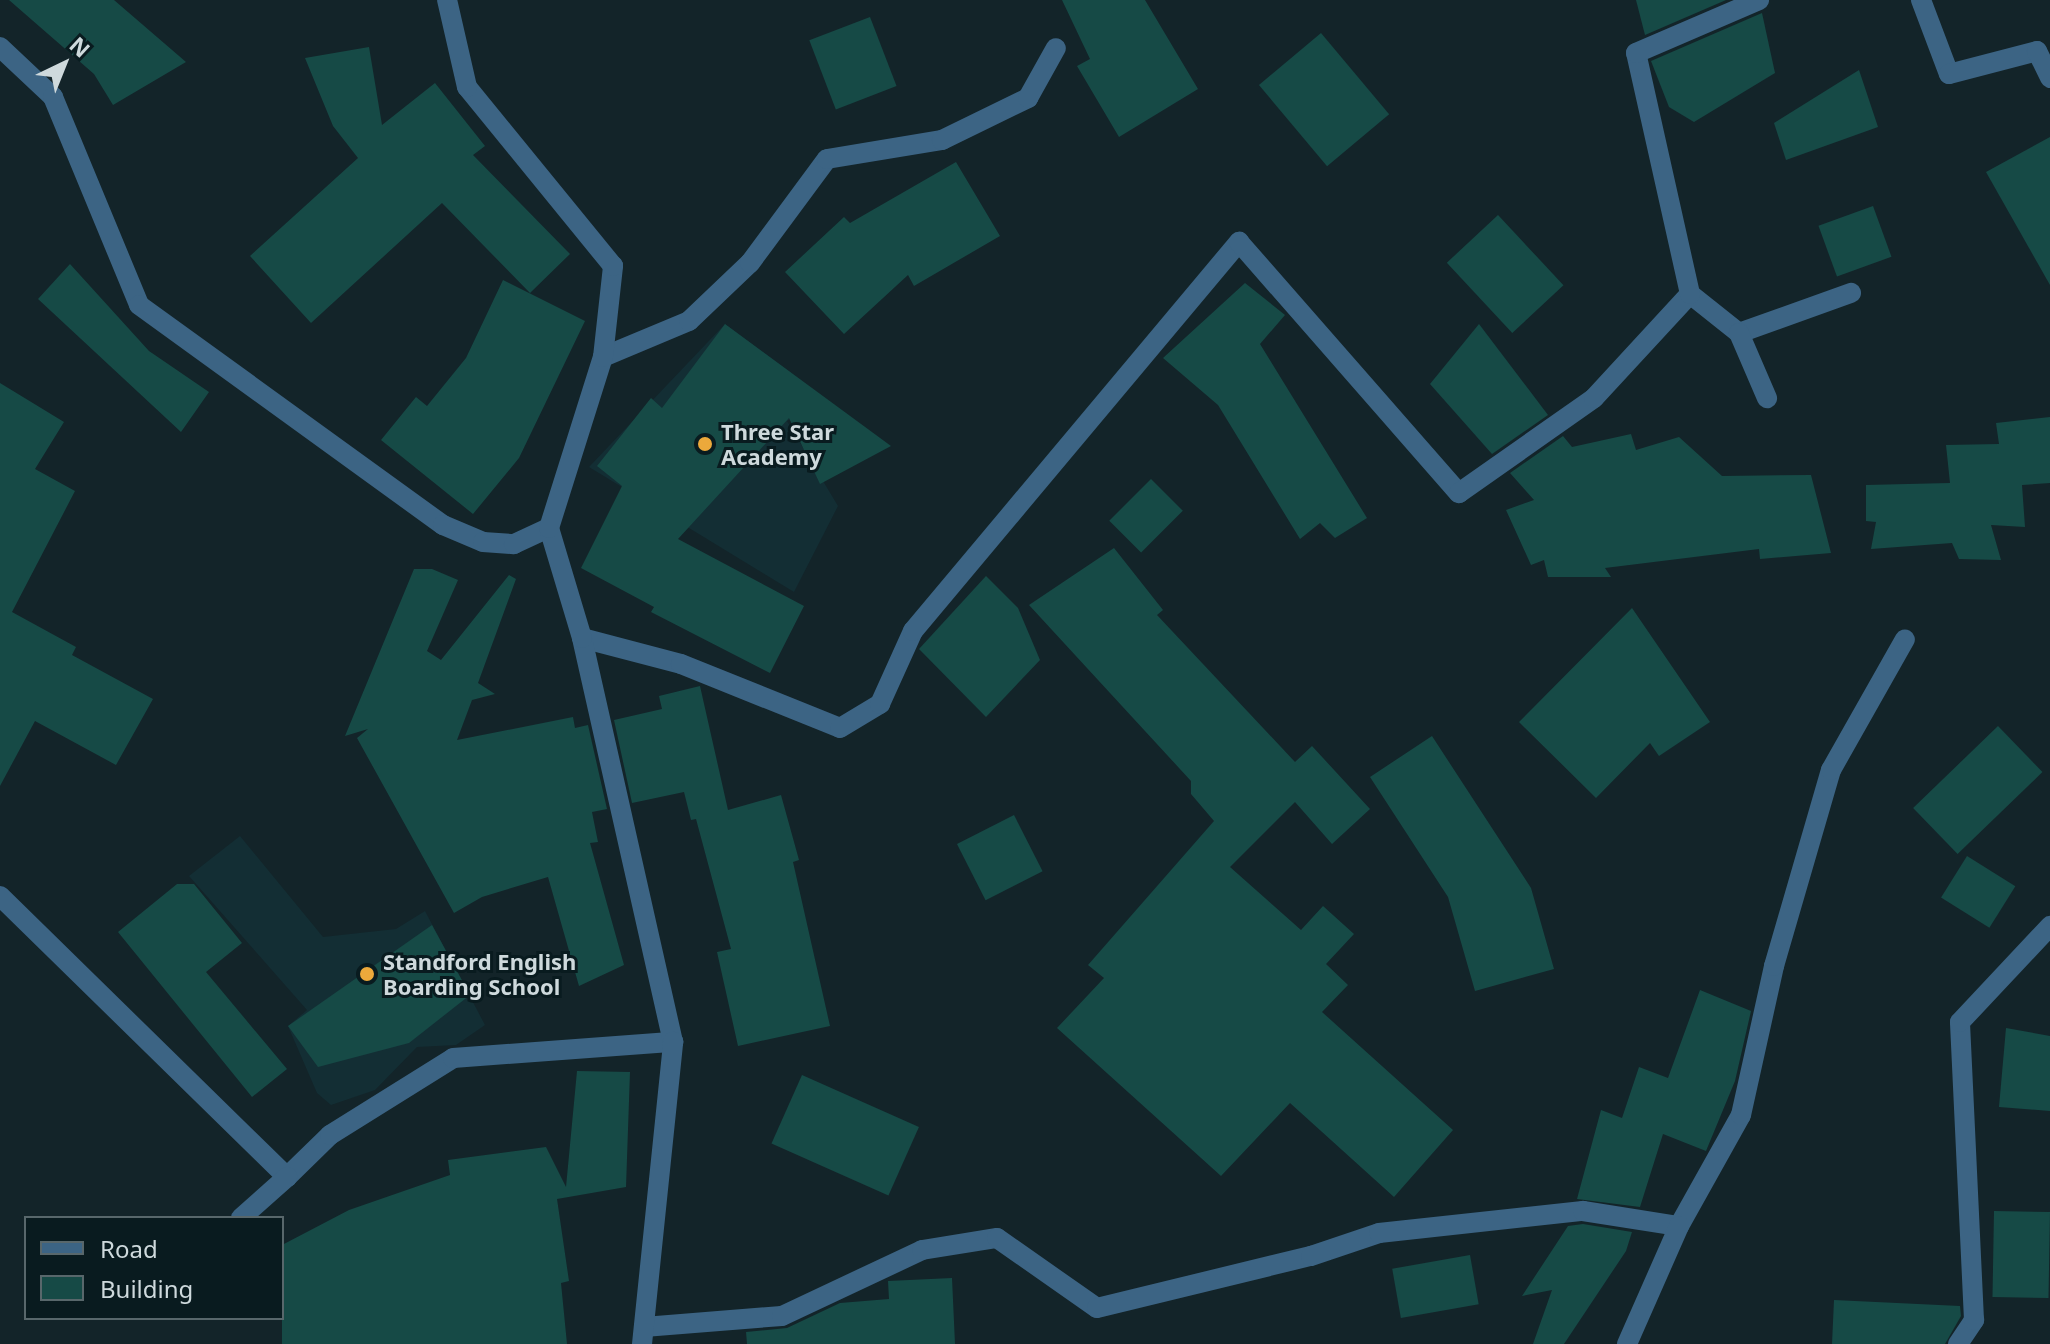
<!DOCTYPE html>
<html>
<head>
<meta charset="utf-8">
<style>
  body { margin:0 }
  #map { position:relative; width:2050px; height:1344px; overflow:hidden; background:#132429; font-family:"Noto Sans",sans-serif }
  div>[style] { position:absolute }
  .built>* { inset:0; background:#132e34 }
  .building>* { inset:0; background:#164a46; transform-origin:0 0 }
  .street>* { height:20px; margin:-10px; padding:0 10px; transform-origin:10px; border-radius:10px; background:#3c6484 }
  .dots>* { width:22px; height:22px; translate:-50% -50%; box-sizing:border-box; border:4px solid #091b1f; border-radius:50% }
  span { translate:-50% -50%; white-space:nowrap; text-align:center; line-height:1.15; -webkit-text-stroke:6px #091b1f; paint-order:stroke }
  .poi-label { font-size:22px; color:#ced9dc; font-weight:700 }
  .left { translate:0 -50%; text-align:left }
  .legend { position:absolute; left:24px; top:1216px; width:260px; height:104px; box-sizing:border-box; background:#091b1f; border:2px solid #58676b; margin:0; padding:10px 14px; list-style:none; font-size:24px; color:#ced9dc }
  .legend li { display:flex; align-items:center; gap:16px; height:40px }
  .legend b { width:40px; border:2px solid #58676b }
  .north { position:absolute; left:24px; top:24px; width:80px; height:80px; -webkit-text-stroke:6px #091b1f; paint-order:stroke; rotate:43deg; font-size:22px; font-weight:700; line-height:32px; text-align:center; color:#ced9dc }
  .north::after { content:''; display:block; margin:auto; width:28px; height:36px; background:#ced9dc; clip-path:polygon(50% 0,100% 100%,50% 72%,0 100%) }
</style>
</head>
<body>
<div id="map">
  <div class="built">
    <div style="clip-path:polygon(725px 324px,790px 372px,815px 406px,787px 421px,838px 506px,794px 592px,589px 467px)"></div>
    <div style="clip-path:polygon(240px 836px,323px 937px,396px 929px,425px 911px,485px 1025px,456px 1045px,417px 1047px,375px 1090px,331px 1105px,317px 1093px,288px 1026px,307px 1010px,189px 876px)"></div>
  </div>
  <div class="building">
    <div style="clip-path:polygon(9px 0,114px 0,186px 62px,113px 105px,94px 74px)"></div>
    <div style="clip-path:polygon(1062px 0,1145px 0,1198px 89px,1119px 137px,1077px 66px,1090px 59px)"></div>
    <div style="clip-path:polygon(1636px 0,1726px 0,1645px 35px)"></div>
    <div style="clip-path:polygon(1762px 13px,1775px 73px,1694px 122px,1669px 107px,1651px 61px)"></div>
    <div style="left:870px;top:17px;width:74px;height:65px;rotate:69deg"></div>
    <div style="left:1321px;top:33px;width:106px;height:81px;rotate:50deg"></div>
    <div style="clip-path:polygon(369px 47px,382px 125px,435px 83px,485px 146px,473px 155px,570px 254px,530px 293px,442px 203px,311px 323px,250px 256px,358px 158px,333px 126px,305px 58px)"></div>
    <div style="clip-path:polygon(1859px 70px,1878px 127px,1786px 160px,1774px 123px)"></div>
    <div style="clip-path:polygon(2050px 137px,2050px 285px,1986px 172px)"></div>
    <div style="clip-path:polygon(956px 162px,1000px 236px,914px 286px,908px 275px,844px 334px,785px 272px,844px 217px,850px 223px)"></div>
    <div style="left:1873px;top:206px;width:54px;height:58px;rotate:70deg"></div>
    <div style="left:1498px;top:215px;width:96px;height:70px;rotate:47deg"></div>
    <div style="clip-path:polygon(70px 264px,149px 351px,209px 392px,181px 432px,38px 299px)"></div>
    <div style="clip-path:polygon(503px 280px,585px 321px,519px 458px,473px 514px,381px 440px,416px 397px,427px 406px,466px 358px)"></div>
    <div style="clip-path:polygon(1245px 283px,1285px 315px,1260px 344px,1367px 518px,1335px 538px,1320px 523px,1300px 539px,1218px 405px,1163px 358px)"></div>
    <div style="clip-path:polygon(725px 324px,891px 446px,820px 484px,789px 418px,678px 539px,804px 606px,770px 673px,651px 612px,654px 607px,581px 568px,622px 486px,597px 466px,651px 398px,662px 408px)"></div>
    <div style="clip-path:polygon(1479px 324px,1548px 415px,1492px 454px,1430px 384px)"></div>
    <div style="clip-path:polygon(0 383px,64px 422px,35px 469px,75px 491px,12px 612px,76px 647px,72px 655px,153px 699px,116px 765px,35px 721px,0 786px)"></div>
    <div style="clip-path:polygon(2050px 417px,2050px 483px,2022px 485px,2025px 527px,1991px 525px,2001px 560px,1959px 559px,1952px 543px,1871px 549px,1876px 522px,1866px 521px,1866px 485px,1950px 483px,1946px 445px,1999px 444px,1996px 423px)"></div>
    <div style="clip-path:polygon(1631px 434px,1636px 450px,1679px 437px,1722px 476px,1811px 475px,1831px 553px,1760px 559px,1759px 549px,1605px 568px,1611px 577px,1548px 577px,1544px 560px,1531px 565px,1506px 510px,1534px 500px,1510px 473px,1563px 436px,1572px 447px)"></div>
    <div style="left:1151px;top:479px;width:45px;height:59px;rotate:45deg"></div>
    <div style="clip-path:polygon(1114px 548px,1163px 610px,1157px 615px,1295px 762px,1312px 746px,1370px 809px,1332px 844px,1295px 802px,1230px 867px,1301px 930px,1323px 906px,1354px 934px,1326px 964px,1348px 985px,1322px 1012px,1453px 1130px,1394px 1197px,1290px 1103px,1221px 1176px,1057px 1028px,1104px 978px,1088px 965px,1214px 821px,1191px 794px,1191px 781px,1029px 605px)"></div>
    <div style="clip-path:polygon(414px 569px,432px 569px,458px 580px,427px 651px,441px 660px,509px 575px,516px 579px,478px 683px,495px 694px,472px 700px,457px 740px,573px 717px,575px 728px,588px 725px,607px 809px,592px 812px,598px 842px,590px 843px,624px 965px,579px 986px,548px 877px,482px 897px,454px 913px,357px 738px,368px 729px,345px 736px)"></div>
    <div style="clip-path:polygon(986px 576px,1018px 608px,1040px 660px,986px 717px,919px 649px)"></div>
    <div style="clip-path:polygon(1632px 608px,1710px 722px,1659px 756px,1650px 743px,1596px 798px,1519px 722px)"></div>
    <div style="clip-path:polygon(700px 686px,728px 810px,781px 795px,799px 860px,793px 862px,830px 1026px,738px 1046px,717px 952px,731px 949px,696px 819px,691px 820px,684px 792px,632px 803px,614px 720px,662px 709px,659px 696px)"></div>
    <div style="left:1998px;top:726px;width:64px;height:118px;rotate:46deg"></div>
    <div style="clip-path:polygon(1432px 736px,1531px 888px,1554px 969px,1475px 991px,1448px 897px,1370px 777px)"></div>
    <div style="left:1014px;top:815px;width:63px;height:64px;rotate:63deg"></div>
    <div style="left:1967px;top:856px;width:57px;height:49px;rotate:32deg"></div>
    <div style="clip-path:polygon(177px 884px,194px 884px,242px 943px,206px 972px,287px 1069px,252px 1097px,118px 932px)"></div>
    <div style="clip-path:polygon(432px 925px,470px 995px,409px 1043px,318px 1067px,288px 1026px)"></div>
    <div style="clip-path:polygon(1700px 990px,1751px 1011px,1735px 1081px,1706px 1151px,1663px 1134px,1640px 1207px,1577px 1199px,1601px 1110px,1622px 1118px,1639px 1067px,1668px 1078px)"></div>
    <div style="clip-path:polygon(2006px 1028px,2050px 1036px,2050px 1111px,1999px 1107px)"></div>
    <div style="clip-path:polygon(577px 1071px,630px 1072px,626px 1187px,557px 1199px,569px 1281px,561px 1283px,567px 1344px,282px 1344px,282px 1245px,349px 1210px,450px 1175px,448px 1160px,546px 1147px,566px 1187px)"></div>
    <div style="left:802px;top:1075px;width:128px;height:75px;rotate:24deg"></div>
    <div style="left:1994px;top:1211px;width:56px;height:86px;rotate:1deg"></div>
    <div style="clip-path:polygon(1583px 1224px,1632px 1232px,1626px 1251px,1564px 1344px,1533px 1344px,1552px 1290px,1522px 1296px,1568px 1226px)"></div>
    <div style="left:1470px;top:1255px;width:50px;height:79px;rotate:80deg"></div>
    <div style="clip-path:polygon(952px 1278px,955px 1344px,747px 1344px,746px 1332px,787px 1328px,840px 1303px,889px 1299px,888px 1281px)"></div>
    <div style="clip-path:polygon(1834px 1300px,1960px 1306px,1961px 1316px,1945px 1344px,1832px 1344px)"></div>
  </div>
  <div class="street">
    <div style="left:1921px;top:0;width:79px;rotate:69.3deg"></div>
    <div style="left:1949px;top:74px;width:91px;rotate:-14.6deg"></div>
    <div style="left:2037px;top:51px;width:30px;rotate:64deg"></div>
    <div style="left:0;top:47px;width:73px;rotate:43.3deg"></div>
    <div style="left:53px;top:97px;width:225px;rotate:67.5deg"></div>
    <div style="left:139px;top:305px;width:375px;rotate:35.9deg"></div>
    <div style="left:443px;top:525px;width:43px;rotate:23deg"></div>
    <div style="left:483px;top:542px;width:31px;rotate:4deg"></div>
    <div style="left:514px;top:544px;width:38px;rotate:-25deg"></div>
    <div style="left:1690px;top:294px;width:63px;rotate:38.5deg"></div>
    <div style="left:1739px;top:333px;width:119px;rotate:-19.7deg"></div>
    <div style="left:1739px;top:333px;width:71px;rotate:66.7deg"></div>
    <div style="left:603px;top:357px;width:93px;rotate:-22.7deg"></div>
    <div style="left:689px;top:321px;width:84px;rotate:-43.6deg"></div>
    <div style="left:750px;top:263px;width:129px;rotate:-53.5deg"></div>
    <div style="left:827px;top:159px;width:117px;rotate:-9.4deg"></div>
    <div style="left:942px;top:140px;width:96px;rotate:-26deg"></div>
    <div style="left:1028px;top:98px;width:57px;rotate:-60.8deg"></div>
    <div style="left:582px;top:638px;width:102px;rotate:14.7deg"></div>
    <div style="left:681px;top:664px;width:171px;rotate:21.9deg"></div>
    <div style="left:840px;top:728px;width:47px;rotate:-31deg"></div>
    <div style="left:880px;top:704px;width:80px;rotate:-65.7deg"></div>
    <div style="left:913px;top:631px;width:508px;rotate:-50.04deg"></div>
    <div style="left:1239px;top:242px;width:334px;rotate:48.8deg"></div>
    <div style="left:1459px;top:493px;width:165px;rotate:-35.1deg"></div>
    <div style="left:1594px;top:398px;width:142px;rotate:-47.3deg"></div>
    <div style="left:1690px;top:294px;width:247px;rotate:-102.6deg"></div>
    <div style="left:1636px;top:53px;width:134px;rotate:-23.3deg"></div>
    <div style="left:0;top:896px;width:402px;rotate:44.4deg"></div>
    <div style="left:287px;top:1177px;width:60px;rotate:-44.3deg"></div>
    <div style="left:330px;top:1135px;width:145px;rotate:-32deg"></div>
    <div style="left:453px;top:1058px;width:221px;rotate:-4.2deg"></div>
    <div style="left:673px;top:1042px;width:414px;rotate:-102.7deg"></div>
    <div style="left:582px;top:638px;width:115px;rotate:-106.7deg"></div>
    <div style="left:549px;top:528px;width:179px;rotate:-72.5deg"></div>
    <div style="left:603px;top:357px;width:92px;rotate:-83.7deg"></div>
    <div style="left:613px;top:266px;width:231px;rotate:-129.2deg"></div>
    <div style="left:467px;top:87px;width:89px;rotate:-102.9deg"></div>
    <div style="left:241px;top:1218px;width:62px;rotate:-41.7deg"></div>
    <div style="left:644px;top:1327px;width:138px;rotate:-4.6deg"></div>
    <div style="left:782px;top:1316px;width:155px;rotate:-25.2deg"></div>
    <div style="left:922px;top:1250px;width:76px;rotate:-9.1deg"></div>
    <div style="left:997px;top:1238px;width:122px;rotate:35deg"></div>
    <div style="left:1097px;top:1308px;width:220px;rotate:-13.7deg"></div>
    <div style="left:1311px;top:1256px;width:72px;rotate:-18.7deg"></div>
    <div style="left:1379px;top:1233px;width:205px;rotate:-6.2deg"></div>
    <div style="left:1583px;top:1211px;width:97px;rotate:8.9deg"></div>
    <div style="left:1679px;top:1226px;width:127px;rotate:-60.8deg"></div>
    <div style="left:1741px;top:1115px;width:153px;rotate:-77.5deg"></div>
    <div style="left:1774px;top:966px;width:204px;rotate:-73.8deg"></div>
    <div style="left:1831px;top:770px;width:150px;rotate:-60.5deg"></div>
    <div style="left:642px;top:1344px;width:304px;rotate:-84.1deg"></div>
    <div style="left:1627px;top:1344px;width:129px;rotate:-66.2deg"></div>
    <div style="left:1958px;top:1344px;width:29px;rotate:-56deg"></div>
    <div style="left:1974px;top:1320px;width:298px;rotate:-92.7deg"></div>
    <div style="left:1960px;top:1022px;width:132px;rotate:-46.8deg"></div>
  </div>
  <div class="dots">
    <div style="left:705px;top:444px;background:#eca93b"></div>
    <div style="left:367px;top:974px;background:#eca93b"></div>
  </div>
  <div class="poi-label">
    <span class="left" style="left:721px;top:444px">Three Star<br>Academy</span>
    <span class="left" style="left:383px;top:974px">Standford English<br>Boarding School</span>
  </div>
  <ul class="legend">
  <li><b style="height:10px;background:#3c6484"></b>Road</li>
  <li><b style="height:22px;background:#164a46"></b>Building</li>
  </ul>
  <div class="north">N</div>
</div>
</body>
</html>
